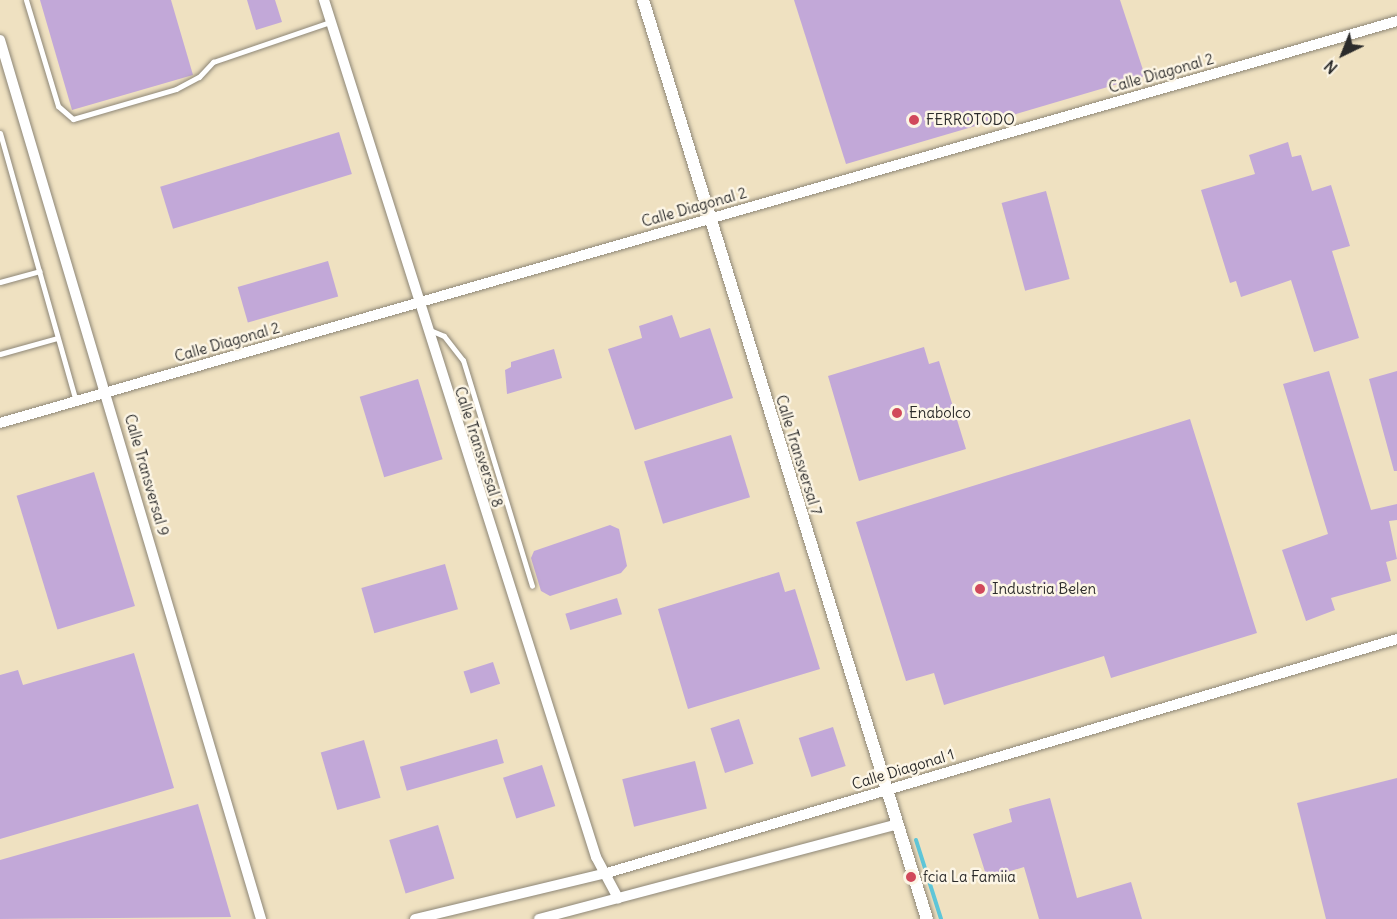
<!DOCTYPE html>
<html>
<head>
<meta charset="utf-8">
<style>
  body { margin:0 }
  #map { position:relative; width:1397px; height:919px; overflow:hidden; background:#efe1c1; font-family:Delius,sans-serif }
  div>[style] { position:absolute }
  .stream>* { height:4px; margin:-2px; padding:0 2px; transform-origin:2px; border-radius:2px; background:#5ec6d9 }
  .building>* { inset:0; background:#c2a8d8; transform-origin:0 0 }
  .roads { filter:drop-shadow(0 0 2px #8d8676) drop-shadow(0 0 2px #8d8676) }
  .service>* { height:5px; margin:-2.5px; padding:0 2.5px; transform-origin:2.5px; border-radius:2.5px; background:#fff }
  .minor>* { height:10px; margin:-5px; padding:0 5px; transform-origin:5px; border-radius:5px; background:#fff }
  .tertiary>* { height:12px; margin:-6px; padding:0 6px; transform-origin:6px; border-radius:6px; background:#fff }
  .dots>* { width:16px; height:16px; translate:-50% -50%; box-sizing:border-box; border:3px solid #fcf5e5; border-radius:50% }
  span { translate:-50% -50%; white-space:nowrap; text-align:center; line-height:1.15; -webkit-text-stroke:5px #fcf5e5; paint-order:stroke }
  .street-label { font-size:15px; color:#2b2b2b }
  .poi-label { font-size:15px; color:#2b2b2b }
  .left { translate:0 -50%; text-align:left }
  .north { position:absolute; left:1313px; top:24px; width:60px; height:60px; -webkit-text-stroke:4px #fcf5e5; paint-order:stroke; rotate:223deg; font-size:16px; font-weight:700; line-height:24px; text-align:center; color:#2b2b2b }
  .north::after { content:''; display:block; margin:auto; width:21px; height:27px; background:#2b2b2b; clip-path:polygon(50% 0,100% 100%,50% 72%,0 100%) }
</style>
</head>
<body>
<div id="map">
  <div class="stream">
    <div style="left:916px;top:840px;width:83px;rotate:72.4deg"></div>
  </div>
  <div class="building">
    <div style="clip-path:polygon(40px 0,171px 0,193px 75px,72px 110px)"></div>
    <div style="clip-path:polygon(247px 0,275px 0,282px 22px,256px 30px)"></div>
    <div style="clip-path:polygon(794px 0,1120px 0,1145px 76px,846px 164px)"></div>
    <div style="left:339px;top:132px;width:44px;height:187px;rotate:73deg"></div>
    <div style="clip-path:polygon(1288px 142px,1292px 157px,1301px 155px,1312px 191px,1331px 185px,1350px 246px,1332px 251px,1359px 338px,1314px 352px,1291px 280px,1241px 297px,1236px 281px,1230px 283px,1201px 190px,1255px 174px,1249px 155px)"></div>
    <div style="left:1046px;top:191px;width:91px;height:46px;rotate:75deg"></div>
    <div style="left:328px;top:261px;width:37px;height:94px;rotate:74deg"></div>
    <div style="clip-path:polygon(672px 315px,680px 338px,710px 328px,733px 398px,635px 430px,608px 349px,642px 338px,639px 326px)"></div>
    <div style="clip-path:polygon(924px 347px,929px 364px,939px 361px,966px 449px,859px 481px,828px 376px)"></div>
    <div style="clip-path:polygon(554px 349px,562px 378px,507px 394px,505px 370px,511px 367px,511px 362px)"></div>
    <div style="clip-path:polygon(1329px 371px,1371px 510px,1397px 504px,1397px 520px,1389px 521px,1397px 559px,1386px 562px,1391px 581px,1331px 598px,1335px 610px,1306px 621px,1282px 550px,1328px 534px,1283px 384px)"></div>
    <div style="clip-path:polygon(1397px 371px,1397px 471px,1394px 471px,1369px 379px)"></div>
    <div style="left:418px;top:379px;width:84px;height:61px;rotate:73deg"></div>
    <div style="clip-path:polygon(1190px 419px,1257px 633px,1111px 678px,1104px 656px,944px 705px,934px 673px,906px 681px,856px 522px)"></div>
    <div style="left:731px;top:435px;width:65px;height:91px;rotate:73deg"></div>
    <div style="left:94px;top:472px;width:140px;height:81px;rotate:73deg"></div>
    <div style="clip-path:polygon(610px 525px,619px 529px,627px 566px,621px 573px,550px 596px,541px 591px,531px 558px,534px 551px)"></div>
    <div style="left:445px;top:564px;width:47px;height:87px;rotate:74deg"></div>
    <div style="clip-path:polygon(779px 572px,785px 592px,795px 589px,820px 669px,688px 709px,658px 609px)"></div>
    <div style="left:617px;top:598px;width:17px;height:54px;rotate:73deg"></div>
    <div style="clip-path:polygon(134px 653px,174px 788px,0 839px,0 675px,18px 670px,23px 685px)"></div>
    <div style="left:493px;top:662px;width:23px;height:31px;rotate:72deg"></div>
    <div style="left:739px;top:719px;width:47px;height:30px;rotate:72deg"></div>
    <div style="left:833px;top:727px;width:41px;height:36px;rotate:72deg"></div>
    <div style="left:497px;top:739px;width:25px;height:101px;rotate:74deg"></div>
    <div style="left:364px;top:740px;width:60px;height:45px;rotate:74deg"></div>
    <div style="left:695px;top:761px;width:49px;height:75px;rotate:76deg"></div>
    <div style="left:542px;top:765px;width:43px;height:41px;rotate:72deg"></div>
    <div style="clip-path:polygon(1397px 778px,1397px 919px,1326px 919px,1297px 803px)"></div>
    <div style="clip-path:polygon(1050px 798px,1077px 898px,1131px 882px,1142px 919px,1039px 919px,1024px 867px,987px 878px,973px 834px,1012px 822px,1009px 809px)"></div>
    <div style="clip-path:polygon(198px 804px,231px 917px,0 919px,0 860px)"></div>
    <div style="left:438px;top:825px;width:56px;height:51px;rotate:73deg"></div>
  </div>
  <div class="roads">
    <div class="service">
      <div style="left:26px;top:0;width:111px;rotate:73.2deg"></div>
      <div style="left:58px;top:106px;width:20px;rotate:41deg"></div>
      <div style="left:73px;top:119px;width:107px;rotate:-16.2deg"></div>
      <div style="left:176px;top:89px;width:26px;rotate:-28deg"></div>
      <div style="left:199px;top:77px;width:21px;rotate:-47deg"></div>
      <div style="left:213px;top:62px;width:124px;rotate:-18.9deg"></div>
      <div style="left:0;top:133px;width:279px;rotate:74.2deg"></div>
      <div style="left:0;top:282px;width:41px;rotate:-15.4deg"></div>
      <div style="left:430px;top:330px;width:15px;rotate:23deg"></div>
      <div style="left:444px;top:336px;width:31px;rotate:52deg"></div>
      <div style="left:463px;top:360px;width:236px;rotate:73deg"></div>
      <div style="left:0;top:354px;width:59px;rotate:-15.7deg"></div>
    </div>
    <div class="minor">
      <div style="left:324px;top:0;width:899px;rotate:72.39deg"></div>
      <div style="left:596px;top:857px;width:47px;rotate:61.8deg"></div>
      <div style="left:0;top:40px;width:917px;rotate:73.46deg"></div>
      <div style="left:0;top:423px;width:1454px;rotate:-16.05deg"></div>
      <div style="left:415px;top:919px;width:197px;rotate:-13.5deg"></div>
      <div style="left:607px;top:873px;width:824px;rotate:-16.5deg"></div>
      <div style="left:539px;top:919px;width:371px;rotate:-14.8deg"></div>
    </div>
    <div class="tertiary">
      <div style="left:643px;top:0;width:962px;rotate:72.83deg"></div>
    </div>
  </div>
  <div class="dots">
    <div style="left:914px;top:120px;background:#d1495b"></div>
    <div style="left:897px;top:413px;background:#d1495b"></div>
    <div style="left:980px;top:589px;background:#d1495b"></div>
    <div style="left:911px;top:877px;background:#d1495b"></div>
  </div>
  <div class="street-label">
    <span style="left:1161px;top:73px;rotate:-16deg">Calle Diagonal 2</span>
    <span style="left:694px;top:207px;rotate:-16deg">Calle Diagonal 2</span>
    <span style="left:227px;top:342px;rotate:-16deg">Calle Diagonal 2</span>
    <span style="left:479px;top:447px;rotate:72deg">Calle Transversal 8</span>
    <span style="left:799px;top:455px;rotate:73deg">Calle Transversal 7</span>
    <span style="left:147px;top:475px;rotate:74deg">Calle Transversal 9</span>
    <span style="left:903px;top:769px;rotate:-17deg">Calle Diagonal 1</span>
  </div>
  <div class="poi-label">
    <span class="left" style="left:926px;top:120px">FERROTODO</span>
    <span class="left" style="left:909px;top:413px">Enabolco</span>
    <span class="left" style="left:992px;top:589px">Industria Belen</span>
    <span class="left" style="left:923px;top:877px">fcia La Famiia</span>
  </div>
  <div class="north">N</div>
</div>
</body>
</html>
